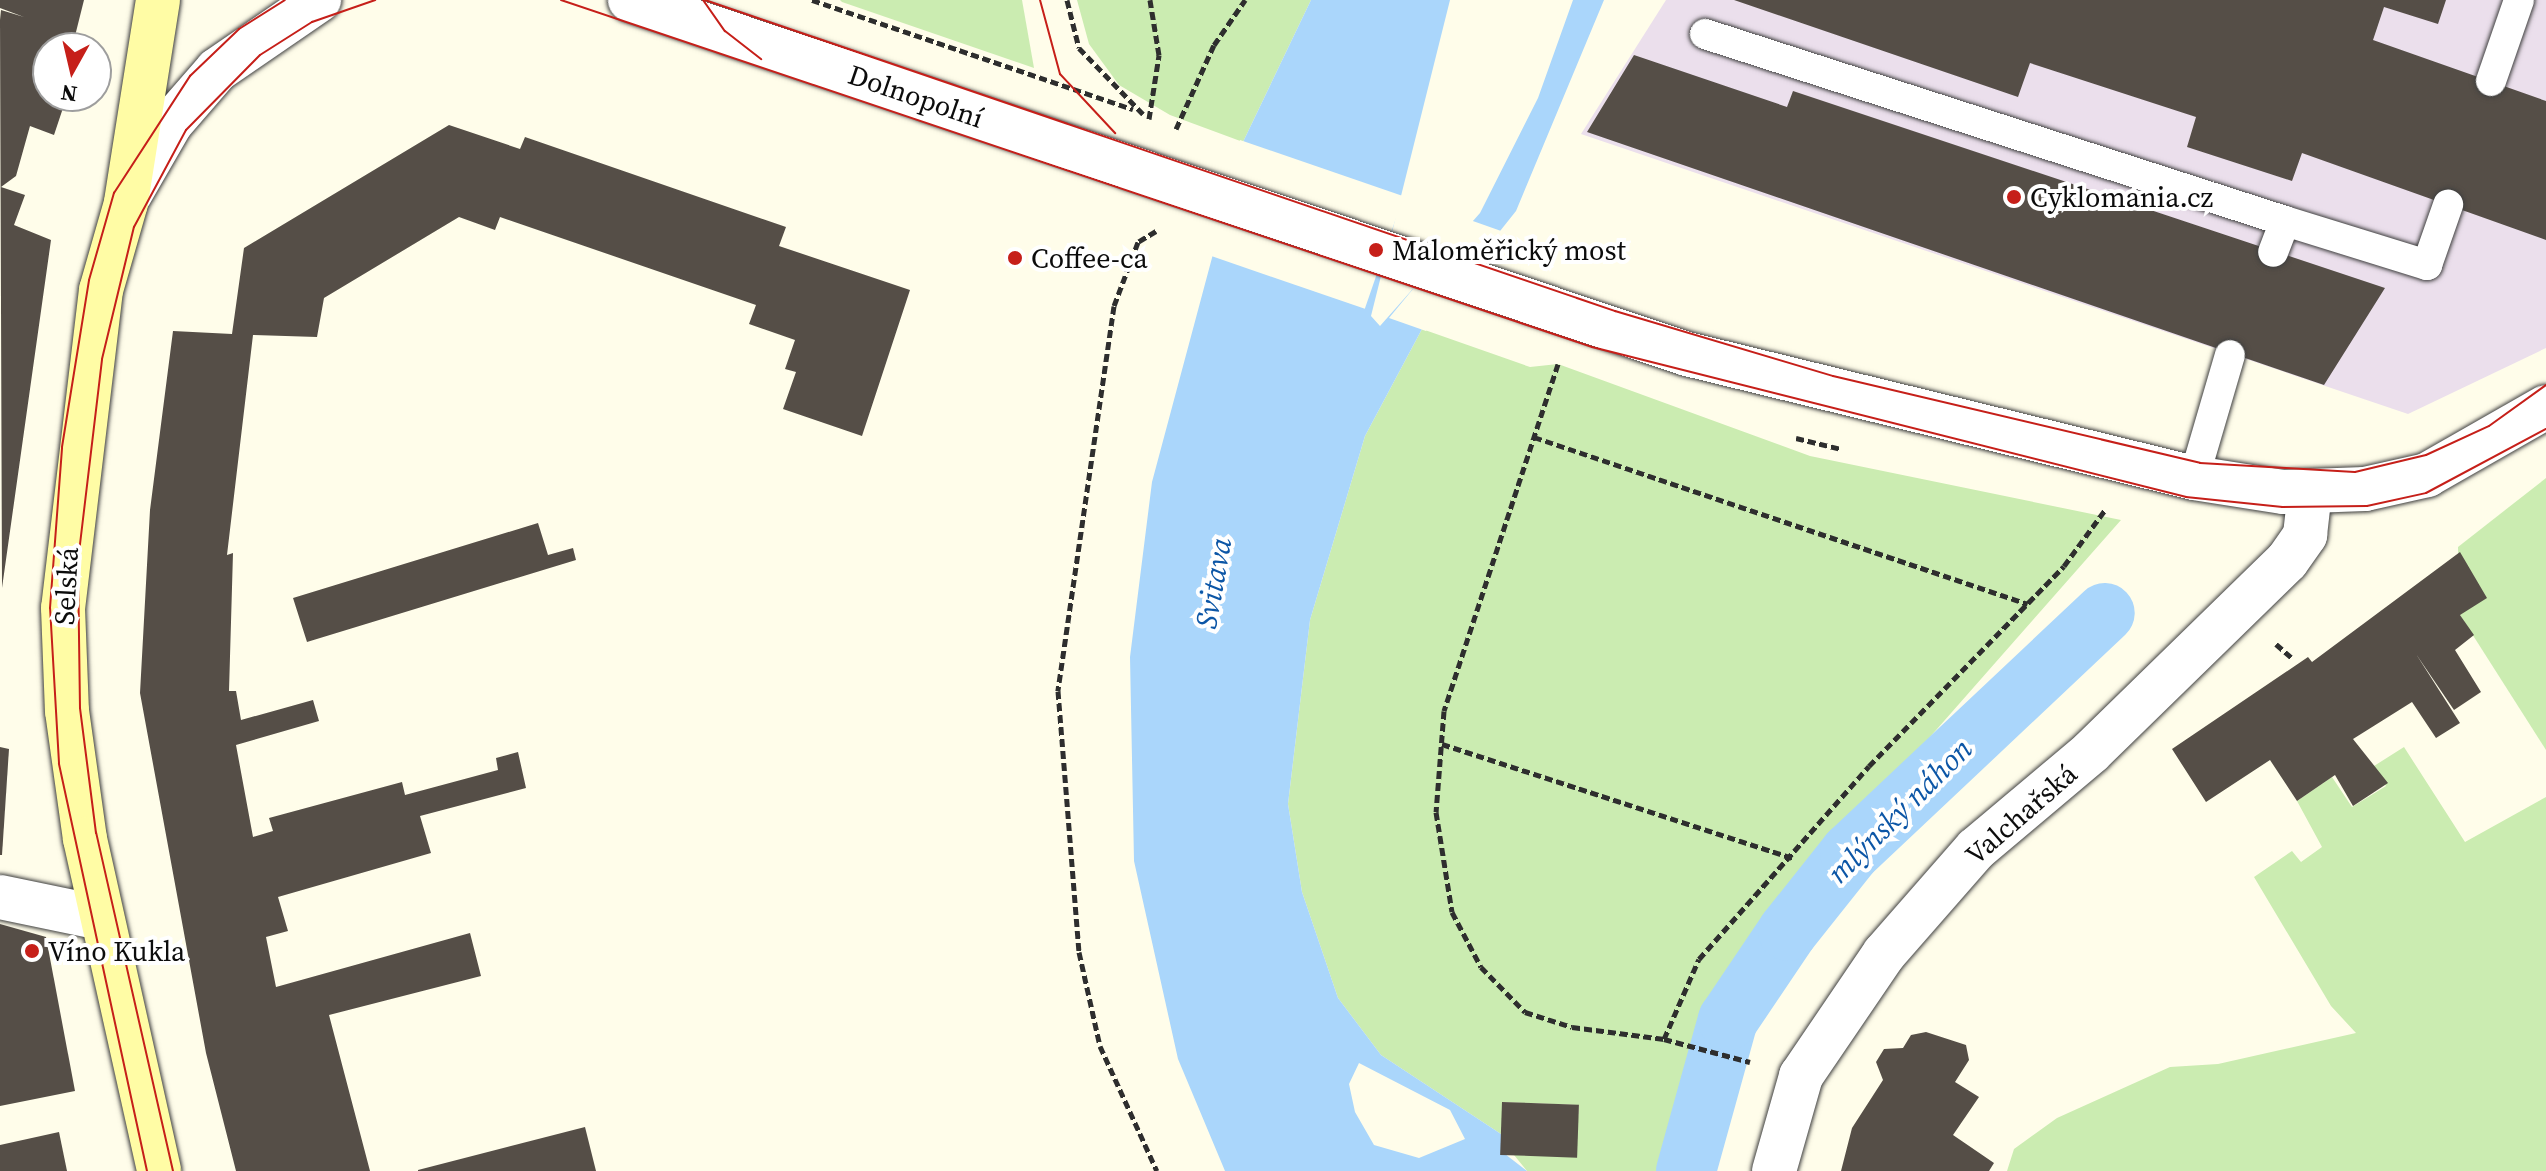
<!DOCTYPE html>
<html>
<head>
<meta charset="utf-8">
<style>
  body { margin:0 }
  #map { position:relative; width:2546px; height:1171px; overflow:hidden; background:#fffdea; font-family:"Source Serif 4",serif }
  div>[style] { position:absolute }
  .industrial>* { inset:0; background:#ebdfec }
  .green>* { inset:0; background:#cbecb1 }
  .water>* { inset:0; background:#aad6fb }
  .pier>* { inset:0; background:#fffdea; transform-origin:0 0 }
  .canal>* { height:60px; margin:-30px; padding:0 30px; transform-origin:30px; border-radius:30px; background:#aad6fb }
  .building>* { inset:0; background:#554e47; transform-origin:0 0 }
  .path>* { height:5px; margin-top:-2.5px; transform-origin:0; background:repeating-linear-gradient(90deg,#2e2e2e 0 8px,transparent 0 12px) }
  .roads { filter:drop-shadow(0 0 2px #3f3f3f) drop-shadow(0 0 2px #3f3f3f) }
  .service>* { height:30px; margin:-15px; padding:0 15px; transform-origin:15px; border-radius:15px; background:#fff }
  .minor>* { height:44px; margin:-22px; padding:0 22px; transform-origin:22px; border-radius:22px; background:#fff }
  .secondary>* { height:44px; margin:-22px; padding:0 22px; transform-origin:22px; border-radius:22px; background:#fffca5 }
  .tram>* { height:2px; margin:-1px; padding:0 1px; transform-origin:1px; border-radius:1px; background:#c61f19 }
  .dots>* { width:22px; height:22px; translate:-50% -50%; box-sizing:border-box; border:4px solid #fff; border-radius:50% }
  span { translate:-50% -50%; white-space:nowrap; text-align:center; line-height:1.15; -webkit-text-stroke:8px #fff; paint-order:stroke }
  .street-label { font-size:28px; color:#0c0c0c }
  .poi-label { font-size:28px; color:#0c0c0c }
  .left { translate:0 -50%; text-align:left }
  .water-label { font-size:30px; color:#0c56a6; font-style:italic }
  .north { position:absolute; left:32px; top:32px; width:80px; height:80px; box-sizing:border-box; background:#fff; border:2px solid #9e9e9e; border-radius:50%; rotate:188deg; font-size:22px; font-weight:700; line-height:32px; text-align:center; color:#0c0c0c }
  .north::after { content:''; display:block; margin:auto; width:28px; height:36px; background:#c61f19; clip-path:polygon(50% 0,100% 100%,50% 72%,0 100%) }
</style>
</head>
<body>
<div id="map">
  <div class="industrial">
    <div style="clip-path:polygon(1666px 0,2546px 0,2546px 348px,2408px 414px,1581px 134px)"></div>
  </div>
  <div class="green">
    <div style="clip-path:polygon(840px 0,1022px 0,1034px 68px,842px 2px)"></div>
    <div style="clip-path:polygon(1077px 0,1311px 0,1243px 142px,1170px 115px,1119px 85px,1089px 44px)"></div>
    <div style="clip-path:polygon(1422px 329px,1530px 367px,1558px 364px,1810px 456px,2121px 520px,1805px 879px,1707px 1010px,1681px 1144px,1665px 1171px,1527px 1171px,1514px 1155px,1575px 1156px,1579px 1105px,1503px 1102px,1504px 1136px,1381px 1055px,1338px 998px,1302px 892px,1288px 804px,1310px 620px,1365px 436px)"></div>
    <div style="clip-path:polygon(2546px 478px,2546px 750px,2460px 615px,2458px 547px)"></div>
    <div style="clip-path:polygon(2404px 747px,2465px 842px,2546px 797px,2546px 1171px,2007px 1171px,2014px 1149px,2057px 1118px,2170px 1067px,2218px 1064px,2356px 1033px,2331px 1006px,2254px 877px,2292px 851px,2301px 862px,2322px 847px,2297px 801px,2332px 777px,2352px 807px,2386px 786px,2374px 766px)"></div>
  </div>
  <div class="water">
    <div style="clip-path:polygon(evenodd,1311px 0,1450px 0,1371px 316px,1380px 326px,1480px 213px,1538px 98px,1573px 0,1604px 0,1516px 211px,1422px 329px,1365px 436px,1310px 620px,1288px 804px,1302px 892px,1338px 998px,1381px 1055px,1504px 1136px,1505px 1154px,1527px 1171px,1225px 1171px,1178px 1059px,1134px 861px,1130px 657px,1152px 482px,1243px 142px,1311px 0,1359px 1063px,1450px 1110px,1465px 1139px,1419px 1158px,1374px 1145px,1355px 1112px,1349px 1084px,1359px 1063px)"></div>
    <div style="clip-path:polygon(1686px 1103px,1713px 1109px,1711px 1151px,1704px 1171px,1665px 1171px,1681px 1144px)"></div>
  </div>
  <div class="pier">
    <div style="left:1240px;top:140px;width:173px;height:119px;rotate:19deg"></div>
    <div style="clip-path:polygon(1470px 220px,1504px 232px,1426px 331px,1389px 318px)"></div>
  </div>
  <div class="canal">
    <div style="left:1686px;top:1171px;width:157px;rotate:-74.5deg"></div>
    <div style="left:1728px;top:1020px;width:107px;rotate:-56deg"></div>
    <div style="left:1788px;top:931px;width:100px;rotate:-51.5deg"></div>
    <div style="left:1850px;top:853px;width:350px;rotate:-43.3deg"></div>
  </div>
  <div class="building">
    <div style="clip-path:polygon(0 0,84px 0,72px 48px,48px 48px,48px 96px,67px 96px,54px 135px,30px 126px,16px 176px,1px 187px,25px 195px,14px 225px,51px 240px,2px 588px,0 20px,1px 10px,24px 17px,0 8px)"></div>
    <div style="clip-path:polygon(1734px 0,2446px 0,2438px 24px,2384px 7px,2373px 40px,2546px 101px,2546px 240px,2302px 153px,2292px 181px,2187px 147px,2196px 117px,2030px 63px,2018px 97px)"></div>
    <div style="clip-path:polygon(1634px 55px,1787px 107px,1793px 91px,2385px 288px,2324px 385px,1587px 132px)"></div>
    <div style="clip-path:polygon(449px 125px,520px 149px,525px 137px,786px 227px,779px 246px,910px 290px,862px 436px,783px 409px,796px 372px,785px 369px,795px 340px,749px 324px,756px 305px,500px 217px,495px 230px,459px 217px,324px 298px,317px 337px,253px 335px,227px 555px,233px 553px,229px 691px,236px 691px,241px 720px,313px 700px,319px 721px,236px 745px,253px 837px,273px 831px,269px 818px,402px 782px,405px 795px,498px 770px,496px 758px,518px 752px,526px 788px,420px 816px,431px 853px,278px 897px,288px 931px,266px 937px,276px 987px,470px 933px,481px 976px,329px 1015px,370px 1171px,236px 1171px,206px 1053px,140px 693px,150px 510px,173px 331px,232px 334px,244px 248px)"></div>
    <div style="clip-path:polygon(538px 523px,548px 555px,573px 548px,576px 560px,307px 642px,293px 598px)"></div>
    <div style="clip-path:polygon(2460px 552px,2487px 598px,2460px 615px,2474px 635px,2455px 650px,2481px 692px,2454px 710px,2416px 654px,2460px 723px,2436px 738px,2412px 702px,2353px 739px,2388px 783px,2353px 806px,2335px 775px,2297px 801px,2270px 760px,2206px 802px,2172px 749px,2308px 657px,2312px 662px)"></div>
    <div style="clip-path:polygon(0 747px,9px 749px,2px 855px,0 855px)"></div>
    <div style="clip-path:polygon(0 924px,46px 937px,75px 1091px,0 1106px)"></div>
    <div style="clip-path:polygon(1926px 1032px,1966px 1045px,1969px 1060px,1955px 1082px,1979px 1097px,1953px 1135px,1994px 1163px,1989px 1171px,1841px 1171px,1852px 1128px,1883px 1080px,1876px 1062px,1884px 1049px,1903px 1048px,1911px 1035px)"></div>
    <div style="left:1502px;top:1102px;width:77px;height:53px;rotate:2deg"></div>
    <div style="clip-path:polygon(585px 1127px,596px 1171px,418px 1171px,418px 1170px)"></div>
    <div style="clip-path:polygon(59px 1132px,67px 1171px,0 1171px,0 1145px)"></div>
  </div>
  <div class="path">
    <div style="left:812px;top:0;width:339px;rotate:18.8deg"></div>
    <div style="left:1067px;top:0;width:49px;rotate:76deg"></div>
    <div style="left:1079px;top:48px;width:92px;rotate:45.9deg"></div>
    <div style="left:1149px;top:119px;width:65px;rotate:-81.1deg"></div>
    <div style="left:1159px;top:55px;width:56px;rotate:-99.3deg"></div>
    <div style="left:1176px;top:129px;width:92px;rotate:-65.7deg"></div>
    <div style="left:1214px;top:45px;width:55px;rotate:-55.4deg"></div>
    <div style="left:1156px;top:231px;width:21px;rotate:149deg"></div>
    <div style="left:1138px;top:242px;width:68px;rotate:110.6deg"></div>
    <div style="left:1114px;top:306px;width:389px;rotate:98.3deg"></div>
    <div style="left:1058px;top:691px;width:262px;rotate:85.4deg"></div>
    <div style="left:1079px;top:952px;width:96px;rotate:77.4deg"></div>
    <div style="left:1100px;top:1046px;width:137px;rotate:65.5deg"></div>
    <div style="left:1558px;top:364px;width:365px;rotate:108.2deg"></div>
    <div style="left:1444px;top:711px;width:101px;rotate:94.5deg"></div>
    <div style="left:1436px;top:812px;width:101px;rotate:80.9deg"></div>
    <div style="left:1452px;top:912px;width:62px;rotate:62.2deg"></div>
    <div style="left:1481px;top:967px;width:63px;rotate:45.6deg"></div>
    <div style="left:1525px;top:1012px;width:49px;rotate:17.7deg"></div>
    <div style="left:1572px;top:1027px;width:93px;rotate:7.4deg"></div>
    <div style="left:1664px;top:1039px;width:87px;rotate:-66.4deg"></div>
    <div style="left:1699px;top:959px;width:257px;rotate:-48.6deg"></div>
    <div style="left:1869px;top:766px;width:279px;rotate:-45.7deg"></div>
    <div style="left:2064px;top:566px;width:69px;rotate:-53.8deg"></div>
    <div style="left:1534px;top:437px;width:521px;rotate:18.68deg"></div>
    <div style="left:1796px;top:438px;width:46px;rotate:13.7deg"></div>
    <div style="left:2276px;top:644px;width:20px;rotate:41deg"></div>
    <div style="left:1442px;top:744px;width:369px;rotate:18deg"></div>
    <div style="left:1664px;top:1039px;width:89px;rotate:15deg"></div>
  </div>
  <div class="roads">
    <div class="service">
      <div style="left:1705px;top:34px;width:609px;rotate:17.87deg"></div>
      <div style="left:2285px;top:221px;width:33px;rotate:111deg"></div>
      <div style="left:2491px;top:81px;width:86px;rotate:-70.9deg"></div>
      <div style="left:2285px;top:221px;width:149px;rotate:17.2deg"></div>
      <div style="left:2427px;top:265px;width:64px;rotate:-70.7deg"></div>
      <div style="left:2194px;top:478px;width:128px;rotate:-73.7deg"></div>
    </div>
    <div class="minor">
      <div style="left:630px;top:0;width:1115px;rotate:18.52deg"></div>
      <div style="left:1687px;top:354px;width:522px;rotate:13.74deg"></div>
      <div style="left:2194px;top:478px;width:90px;rotate:8.9deg"></div>
      <div style="left:2283px;top:492px;width:82px;rotate:-2.1deg"></div>
      <div style="left:2365px;top:489px;width:64px;rotate:-12.7deg"></div>
      <div style="left:2427px;top:475px;width:137px;rotate:-29.7deg"></div>
      <div style="left:130px;top:194px;width:82px;rotate:-60deg"></div>
      <div style="left:171px;top:123px;width:70px;rotate:-49deg"></div>
      <div style="left:217px;top:70px;width:124px;rotate:-34.5deg"></div>
      <div style="left:0;top:897px;width:103px;rotate:11.7deg"></div>
      <div style="left:1774px;top:1171px;width:99px;rotate:-74.1deg"></div>
      <div style="left:1801px;top:1076px;width:148px;rotate:-55.8deg"></div>
      <div style="left:1884px;top:954px;width:140px;rotate:-48.8deg"></div>
      <div style="left:1976px;top:849px;width:150px;rotate:-40.1deg"></div>
      <div style="left:2091px;top:752px;width:274px;rotate:-44.3deg"></div>
      <div style="left:2287px;top:561px;width:32px;rotate:-55deg"></div>
      <div style="left:2305px;top:535px;width:44px;rotate:-83.5deg"></div>
    </div>
    <div class="secondary">
      <div style="left:158px;top:0;width:206px;rotate:99deg"></div>
      <div style="left:126px;top:203px;width:91px;rotate:106deg"></div>
      <div style="left:101px;top:290px;width:320px;rotate:96.8deg"></div>
      <div style="left:63px;top:608px;width:103px;rotate:87.8deg"></div>
      <div style="left:67px;top:711px;width:129px;rotate:82deg"></div>
      <div style="left:85px;top:839px;width:340px;rotate:77.4deg"></div>
    </div>
  </div>
  <div class="tram">
    <div style="left:561px;top:0;width:1088px;rotate:18.6deg"></div>
    <div style="left:1592px;top:347px;width:613px;rotate:14.17deg"></div>
    <div style="left:2186px;top:497px;width:97px;rotate:5.9deg"></div>
    <div style="left:2282px;top:507px;width:85px;rotate:-0.7deg"></div>
    <div style="left:2367px;top:506px;width:60px;rotate:-12.4deg"></div>
    <div style="left:2426px;top:493px;width:136px;rotate:-28.1deg"></div>
    <div style="left:703px;top:0;width:38px;rotate:55deg"></div>
    <div style="left:725px;top:31px;width:46px;rotate:37.9deg"></div>
    <div style="left:705px;top:0;width:962px;rotate:18.87deg"></div>
    <div style="left:1615px;top:311px;width:227px;rotate:16.6deg"></div>
    <div style="left:1833px;top:376px;width:377px;rotate:13.3deg"></div>
    <div style="left:2200px;top:463px;width:155px;rotate:3.3deg"></div>
    <div style="left:2355px;top:472px;width:73px;rotate:-13.5deg"></div>
    <div style="left:2426px;top:455px;width:69px;rotate:-24.7deg"></div>
    <div style="left:2489px;top:426px;width:70px;rotate:-35.7deg"></div>
    <div style="left:1040px;top:0;width:77px;rotate:74.9deg"></div>
    <div style="left:1060px;top:74px;width:81px;rotate:47deg"></div>
    <div style="left:147px;top:1171px;width:417px;rotate:-102.2deg"></div>
    <div style="left:59px;top:763px;width:155px;rotate:-93.3deg"></div>
    <div style="left:50px;top:608px;width:161px;rotate:-85.7deg"></div>
    <div style="left:62px;top:447px;width:169px;rotate:-80.8deg"></div>
    <div style="left:89px;top:280px;width:91px;rotate:-74deg"></div>
    <div style="left:114px;top:193px;width:140px;rotate:-57deg"></div>
    <div style="left:190px;top:76px;width:68px;rotate:-43.8deg"></div>
    <div style="left:239px;top:29px;width:54px;rotate:-32.2deg"></div>
    <div style="left:173px;top:1171px;width:347px;rotate:-102.8deg"></div>
    <div style="left:96px;top:833px;width:126px;rotate:-97.3deg"></div>
    <div style="left:80px;top:708px;width:147px;rotate:-90.8deg"></div>
    <div style="left:78px;top:561px;width:203px;rotate:-83.2deg"></div>
    <div style="left:102px;top:359px;width:136px;rotate:-76.4deg"></div>
    <div style="left:134px;top:227px;width:110px;rotate:-61.8deg"></div>
    <div style="left:186px;top:130px;width:105px;rotate:-45.4deg"></div>
    <div style="left:260px;top:55px;width:62px;rotate:-32.4deg"></div>
    <div style="left:312px;top:22px;width:67px;rotate:-19.2deg"></div>
  </div>
  <div class="dots">
    <div style="left:2014px;top:197px;background:#c61f19"></div>
    <div style="left:1376px;top:250px;background:#c61f19"></div>
    <div style="left:1015px;top:258px;background:#c61f19"></div>
    <div style="left:32px;top:951px;background:#c61f19"></div>
  </div>
  <div class="street-label">
    <span style="left:916px;top:96px;rotate:19deg">Dolnopolní</span>
    <span style="left:66px;top:586px;rotate:-87deg">Selská</span>
    <span style="left:2021px;top:814px;rotate:-41deg">Valchařská</span>
  </div>
  <div class="poi-label">
    <span class="left" style="left:2030px;top:197px">Cyklomania.cz</span>
    <span class="left" style="left:1392px;top:250px">Maloměřický most</span>
    <span class="left" style="left:1031px;top:258px">Coffee-ca</span>
    <span class="left" style="left:48px;top:951px">Víno Kukla</span>
  </div>
  <div class="water-label">
    <span style="left:1214px;top:583px;rotate:-80deg">Svitava</span>
    <span style="left:1900px;top:811px;rotate:-45deg">mlýnský náhon</span>
  </div>
  <div class="north">N</div>
</div>
</body>
</html>
